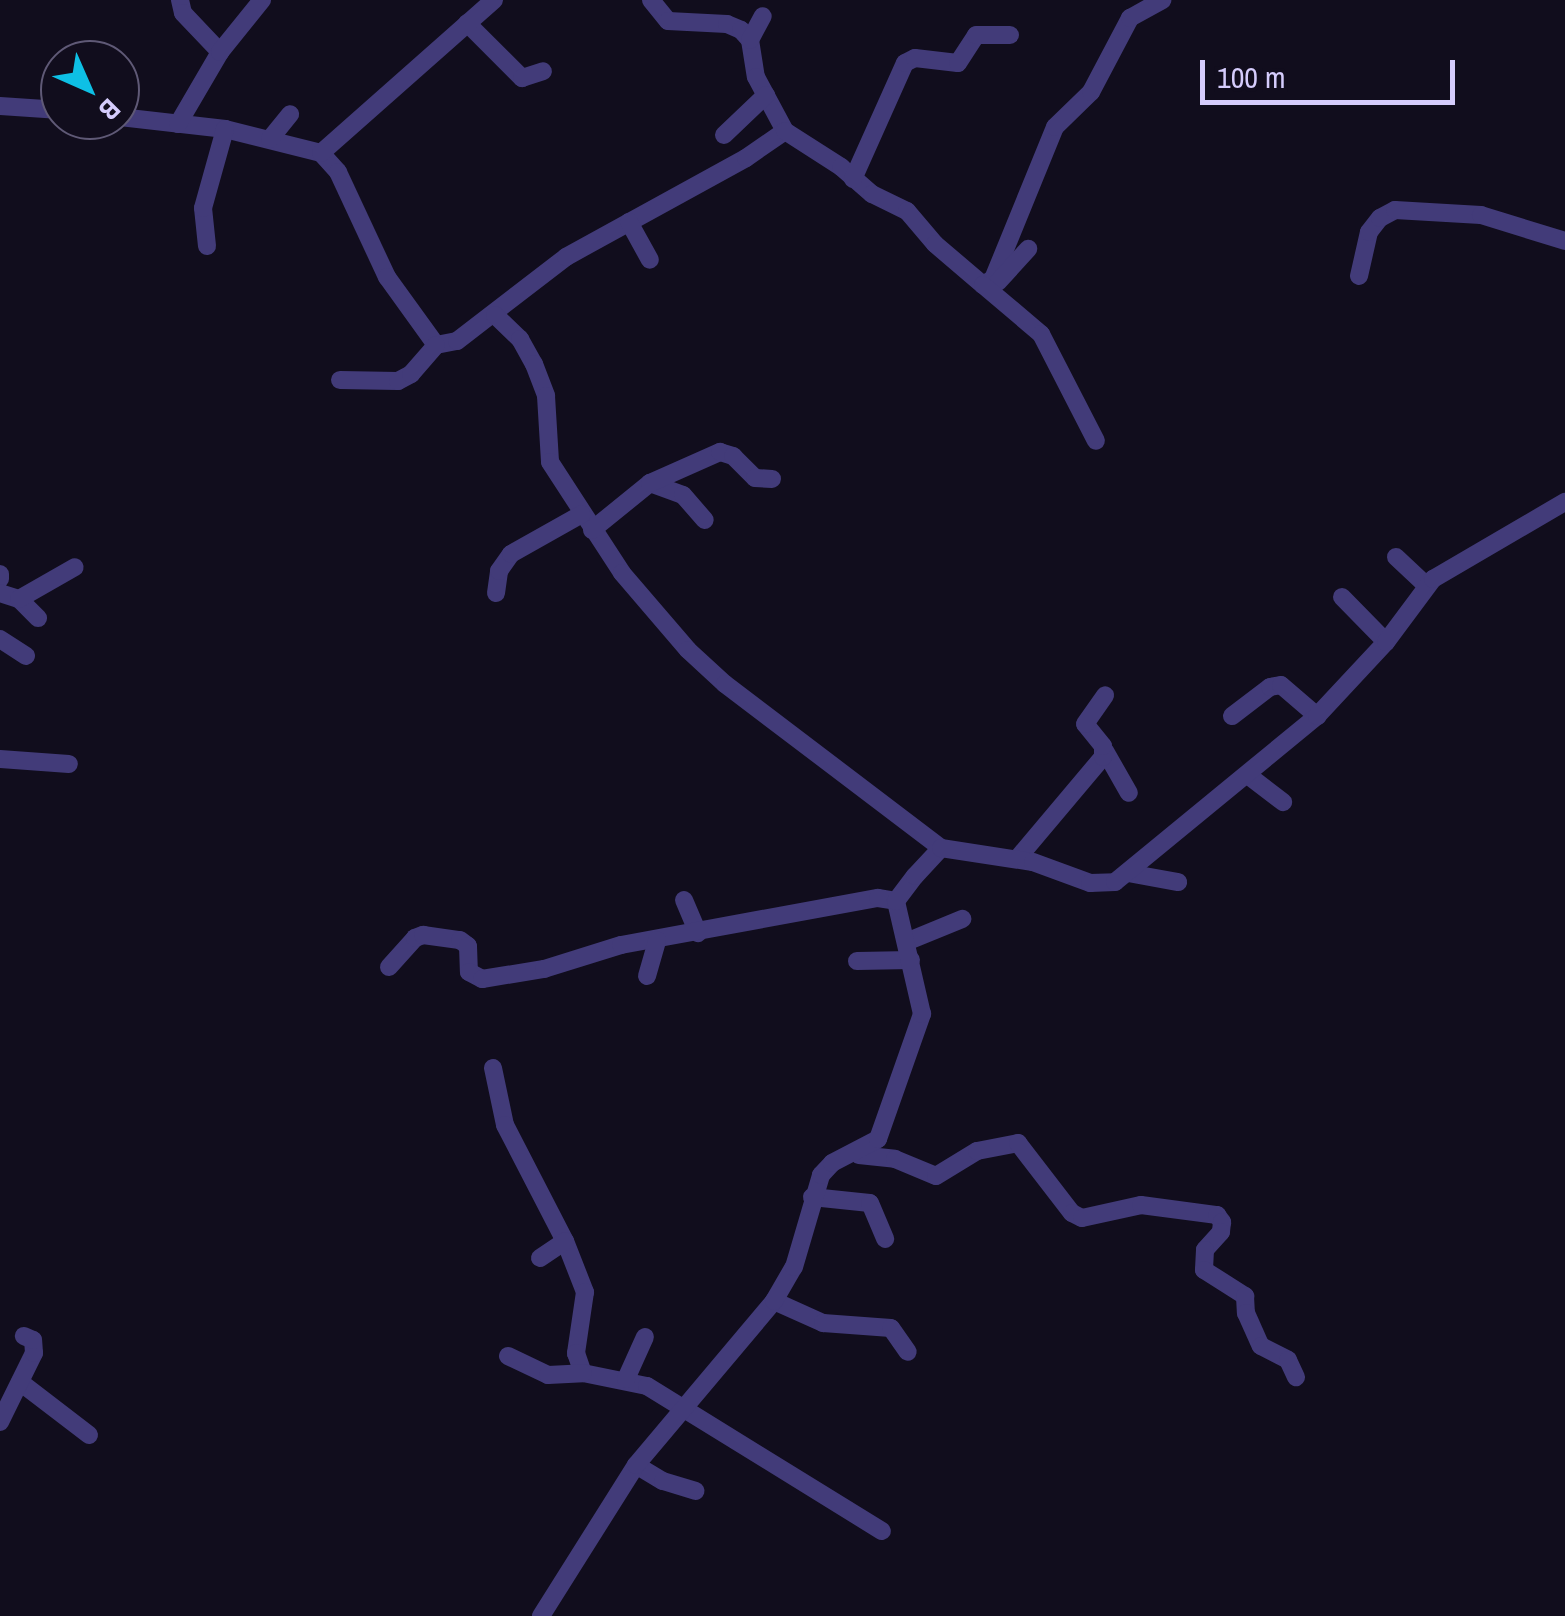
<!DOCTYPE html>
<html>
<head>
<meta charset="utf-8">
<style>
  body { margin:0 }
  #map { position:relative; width:1565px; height:1616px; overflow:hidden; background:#110d1d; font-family:"Archivo Narrow",sans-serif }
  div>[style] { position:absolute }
  .minor>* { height:18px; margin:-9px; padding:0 9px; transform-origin:9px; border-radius:9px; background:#423b79 }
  span { translate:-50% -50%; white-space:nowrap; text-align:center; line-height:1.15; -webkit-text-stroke:8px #110d1d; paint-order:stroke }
  .north { position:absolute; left:40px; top:40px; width:100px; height:100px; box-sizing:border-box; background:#110d1d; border:2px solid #5f5976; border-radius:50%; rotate:135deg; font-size:28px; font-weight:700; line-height:40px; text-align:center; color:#d5ccfc }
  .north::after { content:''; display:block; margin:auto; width:35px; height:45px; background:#0ec0e5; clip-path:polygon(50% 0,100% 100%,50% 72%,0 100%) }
  .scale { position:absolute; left:1200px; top:60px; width:255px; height:45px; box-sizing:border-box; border:5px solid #d5ccfc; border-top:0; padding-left:12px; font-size:30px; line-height:35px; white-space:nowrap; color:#d5ccfc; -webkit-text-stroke:8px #110d1d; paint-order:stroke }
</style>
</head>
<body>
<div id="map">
  <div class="minor">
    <div style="left:180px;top:0;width:13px;rotate:77deg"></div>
    <div style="left:183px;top:13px;width:54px;rotate:46.5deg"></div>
    <div style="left:651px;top:0;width:27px;rotate:51deg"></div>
    <div style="left:668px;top:21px;width:59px;rotate:2.9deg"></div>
    <div style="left:727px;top:24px;width:15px;rotate:23deg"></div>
    <div style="left:741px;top:30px;width:13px;rotate:48deg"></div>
    <div style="left:750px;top:40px;width:37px;rotate:81deg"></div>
    <div style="left:756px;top:77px;width:61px;rotate:61.8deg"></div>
    <div style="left:467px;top:23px;width:78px;rotate:45deg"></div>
    <div style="left:522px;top:78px;width:22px;rotate:-18deg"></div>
    <div style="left:750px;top:40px;width:27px;rotate:-62deg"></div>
    <div style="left:0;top:106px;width:60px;rotate:3.8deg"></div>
    <div style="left:120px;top:117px;width:106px;rotate:6.5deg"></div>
    <div style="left:225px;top:129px;width:99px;rotate:14deg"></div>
    <div style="left:321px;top:153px;width:25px;rotate:48deg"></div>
    <div style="left:338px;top:172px;width:116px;rotate:65deg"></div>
    <div style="left:387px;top:277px;width:84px;rotate:54.2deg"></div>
    <div style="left:436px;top:345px;width:21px;rotate:-11deg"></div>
    <div style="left:457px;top:341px;width:138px;rotate:-37.6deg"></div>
    <div style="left:566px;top:257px;width:205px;rotate:-28.8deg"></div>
    <div style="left:746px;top:158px;width:47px;rotate:-34.7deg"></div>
    <div style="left:785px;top:131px;width:67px;rotate:32.7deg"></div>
    <div style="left:841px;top:167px;width:41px;rotate:41.1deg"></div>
    <div style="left:872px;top:194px;width:39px;rotate:26deg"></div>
    <div style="left:907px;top:211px;width:43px;rotate:49.7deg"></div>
    <div style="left:935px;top:244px;width:63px;rotate:40.5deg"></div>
    <div style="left:983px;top:285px;width:12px;rotate:-31deg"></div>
    <div style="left:993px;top:279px;width:164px;rotate:-67.8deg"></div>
    <div style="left:1055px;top:127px;width:50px;rotate:-44.2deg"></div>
    <div style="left:1091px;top:92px;width:84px;rotate:-62.2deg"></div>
    <div style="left:1130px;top:18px;width:37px;rotate:-29deg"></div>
    <div style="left:178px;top:124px;width:83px;rotate:-59.7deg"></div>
    <div style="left:220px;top:52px;width:67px;rotate:-51.1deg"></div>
    <div style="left:724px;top:135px;width:58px;rotate:-43.6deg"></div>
    <div style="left:270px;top:139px;width:32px;rotate:-51deg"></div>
    <div style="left:321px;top:153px;width:231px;rotate:-41.5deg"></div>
    <div style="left:853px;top:179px;width:127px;rotate:-65.9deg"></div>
    <div style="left:905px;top:63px;width:11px;rotate:-27deg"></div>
    <div style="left:915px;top:58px;width:43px;rotate:6.6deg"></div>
    <div style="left:958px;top:63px;width:33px;rotate:-57deg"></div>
    <div style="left:976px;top:35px;width:34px"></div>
    <div style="left:629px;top:222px;width:43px;rotate:61.1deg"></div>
    <div style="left:207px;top:246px;width:38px;rotate:-96deg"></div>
    <div style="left:203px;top:208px;width:82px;rotate:-74.4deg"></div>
    <div style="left:1359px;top:276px;width:45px;rotate:-77.2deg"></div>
    <div style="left:1369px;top:232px;width:18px;rotate:-52deg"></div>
    <div style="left:1380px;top:218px;width:17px;rotate:-28deg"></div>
    <div style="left:1395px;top:210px;width:86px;rotate:3.3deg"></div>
    <div style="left:1481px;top:215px;width:88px;rotate:17.2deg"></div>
    <div style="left:998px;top:282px;width:45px;rotate:-47.7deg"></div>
    <div style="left:983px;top:285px;width:76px;rotate:40.2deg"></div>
    <div style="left:1041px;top:334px;width:120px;rotate:62.8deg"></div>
    <div style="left:495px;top:315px;width:35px;rotate:44deg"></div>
    <div style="left:520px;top:339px;width:29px;rotate:61deg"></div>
    <div style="left:534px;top:364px;width:34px;rotate:69deg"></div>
    <div style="left:546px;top:396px;width:66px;rotate:86.5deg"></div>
    <div style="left:550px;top:462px;width:132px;rotate:57deg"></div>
    <div style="left:622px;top:573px;width:101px;rotate:49.4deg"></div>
    <div style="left:688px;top:650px;width:50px;rotate:42.6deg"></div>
    <div style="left:725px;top:684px;width:271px;rotate:37.2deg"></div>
    <div style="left:340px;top:380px;width:58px;rotate:1deg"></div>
    <div style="left:398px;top:381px;width:15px;rotate:-28deg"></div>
    <div style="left:411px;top:374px;width:38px;rotate:-49deg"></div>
    <div style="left:650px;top:483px;width:35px;rotate:20deg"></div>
    <div style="left:683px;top:495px;width:33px;rotate:49deg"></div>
    <div style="left:592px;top:530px;width:75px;rotate:-39deg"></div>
    <div style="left:650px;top:483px;width:77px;rotate:-23.9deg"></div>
    <div style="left:720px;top:452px;width:14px;rotate:17deg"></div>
    <div style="left:733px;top:456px;width:31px;rotate:45deg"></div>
    <div style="left:755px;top:478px;width:17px;rotate:3deg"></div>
    <div style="left:1396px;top:557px;width:42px;rotate:43.1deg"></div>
    <div style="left:0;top:574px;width:5px;rotate:90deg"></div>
    <div style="left:0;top:593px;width:20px;rotate:18deg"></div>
    <div style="left:19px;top:599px;width:27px;rotate:45deg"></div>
    <div style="left:496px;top:593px;width:22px;rotate:-82deg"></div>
    <div style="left:499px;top:571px;width:21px;rotate:-55deg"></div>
    <div style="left:511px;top:554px;width:81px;rotate:-29.4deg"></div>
    <div style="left:1342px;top:597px;width:63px;rotate:45.6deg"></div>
    <div style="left:19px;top:599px;width:64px;rotate:-29.7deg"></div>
    <div style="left:0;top:639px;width:31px;rotate:33deg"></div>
    <div style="left:1232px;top:716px;width:48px;rotate:-37.3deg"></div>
    <div style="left:1270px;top:687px;width:11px;rotate:-10deg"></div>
    <div style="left:1281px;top:685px;width:48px;rotate:40.7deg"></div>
    <div style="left:1105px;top:751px;width:48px;rotate:60.3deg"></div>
    <div style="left:0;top:759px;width:69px;rotate:4.1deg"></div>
    <div style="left:1249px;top:776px;width:43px;rotate:37.4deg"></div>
    <div style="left:1017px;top:859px;width:133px;rotate:-49.9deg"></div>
    <div style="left:1103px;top:757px;width:11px;rotate:-90deg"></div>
    <div style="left:1103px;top:746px;width:28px;rotate:-129deg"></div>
    <div style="left:1085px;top:724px;width:35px;rotate:-55deg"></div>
    <div style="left:1128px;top:873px;width:51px;rotate:10.2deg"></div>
    <div style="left:684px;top:900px;width:36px;rotate:67deg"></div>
    <div style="left:906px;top:942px;width:61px;rotate:-22.3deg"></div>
    <div style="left:857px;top:961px;width:54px;rotate:-1.1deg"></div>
    <div style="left:389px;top:967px;width:39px;rotate:-48deg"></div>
    <div style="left:415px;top:938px;width:9px;rotate:-21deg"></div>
    <div style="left:423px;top:935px;width:37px;rotate:8deg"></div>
    <div style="left:460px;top:940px;width:10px;rotate:37deg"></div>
    <div style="left:468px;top:946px;width:26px;rotate:88deg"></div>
    <div style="left:469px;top:972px;width:15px;rotate:28deg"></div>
    <div style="left:482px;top:979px;width:63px;rotate:-9.2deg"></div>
    <div style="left:544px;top:969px;width:81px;rotate:-17.3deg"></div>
    <div style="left:621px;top:945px;width:261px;rotate:-10.4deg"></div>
    <div style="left:878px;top:898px;width:18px;rotate:9deg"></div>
    <div style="left:647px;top:976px;width:37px;rotate:-74deg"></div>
    <div style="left:493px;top:1068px;width:58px;rotate:78.1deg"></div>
    <div style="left:505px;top:1125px;width:131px;rotate:62.7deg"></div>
    <div style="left:565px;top:1241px;width:55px;rotate:68.6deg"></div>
    <div style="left:585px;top:1292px;width:62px;rotate:98.4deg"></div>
    <div style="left:576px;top:1353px;width:21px;rotate:71deg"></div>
    <div style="left:583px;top:1373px;width:65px;rotate:11.5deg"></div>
    <div style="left:647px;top:1386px;width:276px;rotate:31.7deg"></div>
    <div style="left:859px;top:1155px;width:36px;rotate:6deg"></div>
    <div style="left:895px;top:1159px;width:44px;rotate:22.5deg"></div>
    <div style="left:936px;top:1176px;width:48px;rotate:-31.4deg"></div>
    <div style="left:977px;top:1151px;width:42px;rotate:-11deg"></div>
    <div style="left:1018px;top:1143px;width:88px;rotate:52.4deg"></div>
    <div style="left:1072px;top:1213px;width:11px;rotate:27deg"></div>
    <div style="left:1082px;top:1218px;width:60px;rotate:-12.4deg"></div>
    <div style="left:1141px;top:1205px;width:77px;rotate:7.5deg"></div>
    <div style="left:1217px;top:1215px;width:9px;rotate:54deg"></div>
    <div style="left:1222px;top:1222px;width:10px;rotate:96deg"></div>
    <div style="left:1221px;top:1232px;width:24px;rotate:132deg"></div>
    <div style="left:1205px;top:1250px;width:20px;rotate:93deg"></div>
    <div style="left:1204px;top:1270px;width:49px;rotate:32.4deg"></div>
    <div style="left:1245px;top:1296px;width:17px;rotate:87deg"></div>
    <div style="left:1246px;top:1313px;width:36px;rotate:66deg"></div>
    <div style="left:1261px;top:1346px;width:30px;rotate:27deg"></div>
    <div style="left:1288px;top:1360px;width:19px;rotate:65deg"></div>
    <div style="left:812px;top:1197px;width:58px;rotate:5.9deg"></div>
    <div style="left:870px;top:1203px;width:39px;rotate:67deg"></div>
    <div style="left:540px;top:1258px;width:30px;rotate:-34deg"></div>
    <div style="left:774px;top:1301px;width:54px;rotate:24.2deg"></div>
    <div style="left:823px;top:1323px;width:68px;rotate:4.2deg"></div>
    <div style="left:891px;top:1328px;width:29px;rotate:55deg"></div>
    <div style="left:508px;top:1356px;width:44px;rotate:25.4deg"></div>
    <div style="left:548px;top:1375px;width:35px;rotate:-3deg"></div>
    <div style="left:626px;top:1379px;width:46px;rotate:-65.7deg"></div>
    <div style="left:20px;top:1382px;width:87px;rotate:37.5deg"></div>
    <div style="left:0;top:1422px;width:77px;rotate:-63.8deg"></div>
    <div style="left:34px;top:1353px;width:13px;rotate:-94deg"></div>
    <div style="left:33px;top:1340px;width:10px;rotate:-156deg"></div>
    <div style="left:636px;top:1465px;width:31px;rotate:31deg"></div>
    <div style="left:663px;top:1481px;width:34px;rotate:17deg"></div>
    <div style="left:541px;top:1616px;width:178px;rotate:-57.8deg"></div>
    <div style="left:636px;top:1465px;width:214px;rotate:-49.9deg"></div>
    <div style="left:774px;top:1301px;width:39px;rotate:-60deg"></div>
    <div style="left:794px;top:1267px;width:96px;rotate:-73.6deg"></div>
    <div style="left:821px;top:1175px;width:16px;rotate:-47deg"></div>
    <div style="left:832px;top:1163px;width:52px;rotate:-27.6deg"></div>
    <div style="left:878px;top:1139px;width:133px;rotate:-70.6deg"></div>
    <div style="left:922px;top:1014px;width:116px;rotate:-103deg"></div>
    <div style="left:896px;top:901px;width:31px;rotate:-53deg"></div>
    <div style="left:915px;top:876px;width:38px;rotate:-47deg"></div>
    <div style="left:941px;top:848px;width:93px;rotate:8.7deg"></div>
    <div style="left:1033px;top:862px;width:61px;rotate:20.2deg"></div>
    <div style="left:1090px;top:883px;width:25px;rotate:-2deg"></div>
    <div style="left:1115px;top:882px;width:261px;rotate:-39.4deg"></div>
    <div style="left:1317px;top:716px;width:101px;rotate:-47deg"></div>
    <div style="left:1386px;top:642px;width:79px;rotate:-53.3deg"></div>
    <div style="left:1433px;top:579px;width:153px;rotate:-30.3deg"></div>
  </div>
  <div class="north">B</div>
  <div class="scale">100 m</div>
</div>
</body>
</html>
